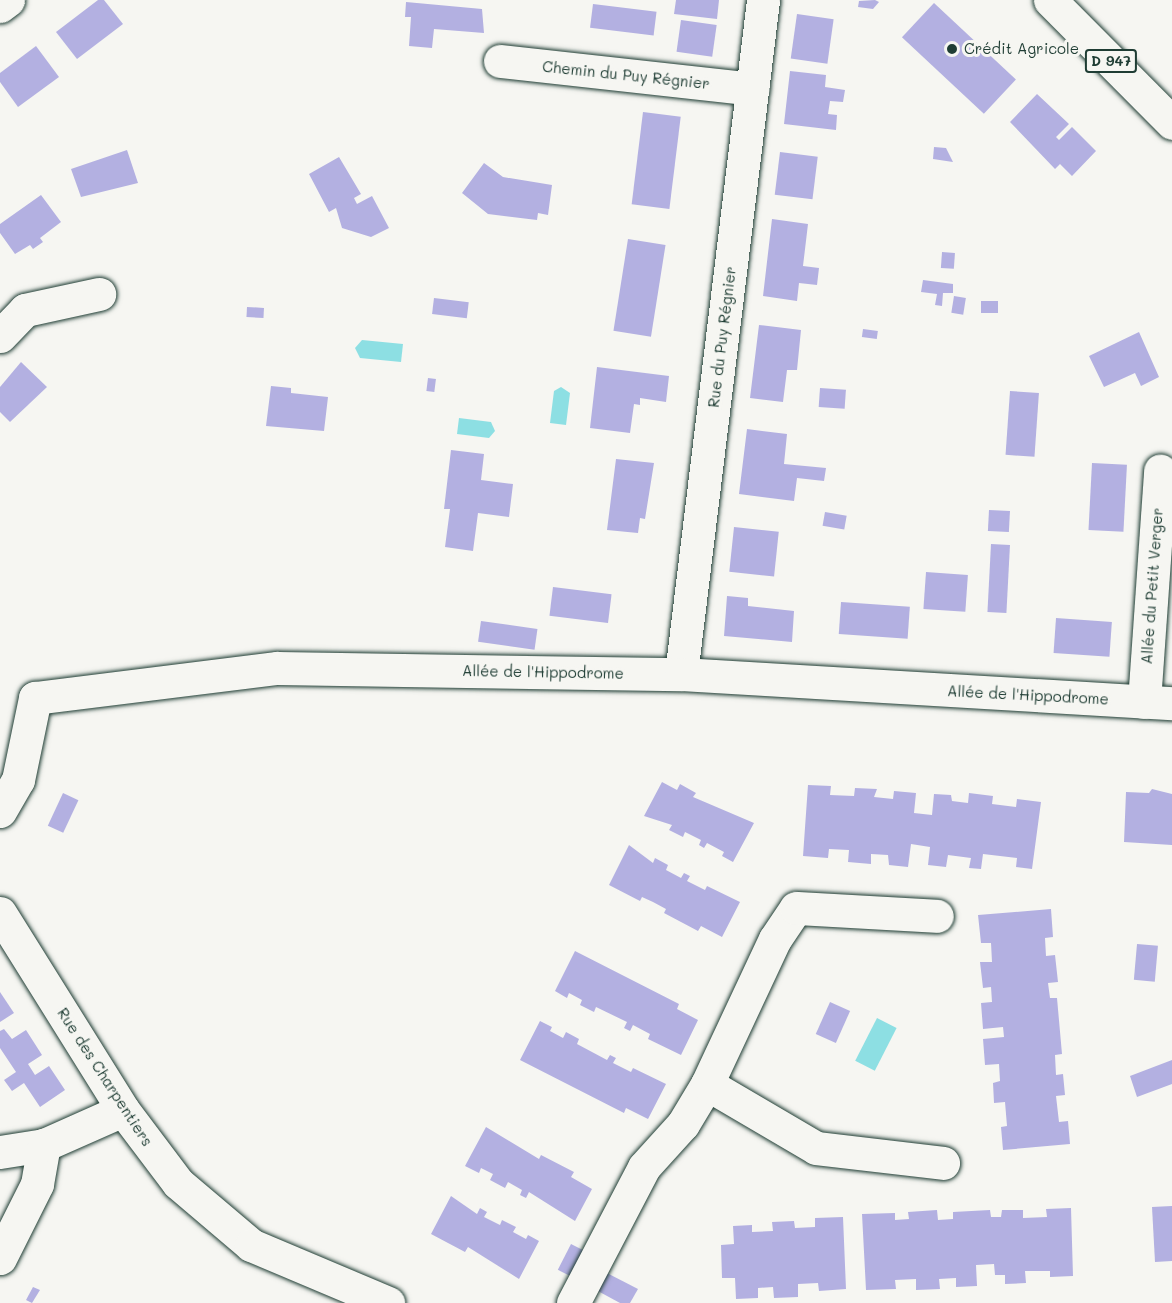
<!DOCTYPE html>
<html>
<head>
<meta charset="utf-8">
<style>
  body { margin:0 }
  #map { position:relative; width:1172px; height:1303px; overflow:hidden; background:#f6f6f2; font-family:Mali,sans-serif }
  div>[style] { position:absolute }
  .water>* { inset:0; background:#8ddfe3; transform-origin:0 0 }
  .building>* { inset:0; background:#b3b0e1; transform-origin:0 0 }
  .roads { filter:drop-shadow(0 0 2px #1f3d34) drop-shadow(0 0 2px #1f3d34) }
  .minor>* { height:33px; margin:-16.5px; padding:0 16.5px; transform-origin:16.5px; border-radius:16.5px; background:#f6f6f2 }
  .major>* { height:33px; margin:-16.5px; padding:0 16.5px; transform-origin:16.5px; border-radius:16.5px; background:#f6f6f2 }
  .dots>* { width:16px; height:16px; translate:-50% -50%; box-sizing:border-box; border:3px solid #f6f6f2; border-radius:50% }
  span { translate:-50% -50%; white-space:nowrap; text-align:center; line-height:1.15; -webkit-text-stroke:6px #f6f6f2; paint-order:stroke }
  .shield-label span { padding:2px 4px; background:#f6f6f2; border:2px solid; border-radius:4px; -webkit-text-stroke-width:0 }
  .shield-label { font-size:14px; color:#1f3d34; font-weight:700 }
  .poi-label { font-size:15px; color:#1f3d34 }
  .left { translate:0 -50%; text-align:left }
  .street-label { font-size:15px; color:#1f3d34 }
</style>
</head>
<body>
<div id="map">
  <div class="water">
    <div style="clip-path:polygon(362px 340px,403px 344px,401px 362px,360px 358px,355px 348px)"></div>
    <div style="clip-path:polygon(561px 387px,570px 393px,566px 425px,550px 423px,554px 391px)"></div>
    <div style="clip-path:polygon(459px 418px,491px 422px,495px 431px,489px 438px,457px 434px)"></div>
    <div style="left:877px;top:1018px;width:22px;height:48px;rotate:27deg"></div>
  </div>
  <div class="building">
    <div style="clip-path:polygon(98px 0,104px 0,123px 24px,77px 59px,56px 32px)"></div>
    <div style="clip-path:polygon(676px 0,719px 0,717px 19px,674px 14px)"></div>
    <div style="clip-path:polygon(875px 0,879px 2px,873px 9px,858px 7px,859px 1px)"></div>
    <div style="clip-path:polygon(406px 2px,482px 9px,484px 33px,434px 29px,432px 48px,409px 46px,411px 17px,405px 17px)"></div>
    <div style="left:934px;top:3px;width:112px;height:47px;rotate:43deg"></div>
    <div style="left:593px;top:4px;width:64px;height:24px;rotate:7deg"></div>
    <div style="left:797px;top:14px;width:37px;height:45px;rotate:8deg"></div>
    <div style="left:681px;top:20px;width:36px;height:32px;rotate:8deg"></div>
    <div style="clip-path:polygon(36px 46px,59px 77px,18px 107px,0 82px,0 73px)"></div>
    <div style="clip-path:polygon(790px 71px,826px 75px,825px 87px,845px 90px,843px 102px,830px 101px,828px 114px,837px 115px,836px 130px,784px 124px)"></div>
    <div style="clip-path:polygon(1037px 94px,1069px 124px,1056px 137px,1059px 140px,1072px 127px,1096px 151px,1072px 176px,1060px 164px,1055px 169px,1010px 122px)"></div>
    <div style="left:643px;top:112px;width:38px;height:93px;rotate:7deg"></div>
    <div style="clip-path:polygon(934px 147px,946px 148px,953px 162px,933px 159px)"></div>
    <div style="clip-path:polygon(127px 150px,138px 183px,81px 197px,71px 169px)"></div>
    <div style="left:780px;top:152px;width:38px;height:43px;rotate:7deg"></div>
    <div style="clip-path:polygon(339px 157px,361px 194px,354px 198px,357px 204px,372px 196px,389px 228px,371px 237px,342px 228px,336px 208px,329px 212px,309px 174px)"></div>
    <div style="clip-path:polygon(484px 163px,503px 177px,552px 185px,548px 215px,538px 213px,537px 220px,488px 214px,462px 193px)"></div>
    <div style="clip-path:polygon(41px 195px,61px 222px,40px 238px,43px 242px,33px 249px,30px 245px,15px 254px,0 233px,0 224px)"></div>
    <div style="clip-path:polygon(772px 219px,808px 224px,803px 266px,819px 268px,817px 285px,799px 283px,797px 301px,763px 296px)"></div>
    <div style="left:628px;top:239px;width:38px;height:93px;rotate:9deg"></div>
    <div style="left:942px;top:252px;width:13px;height:16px;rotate:4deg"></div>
    <div style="clip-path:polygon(923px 280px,953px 284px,953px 293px,943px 293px,942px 306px,935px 305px,937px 294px,921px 292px)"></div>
    <div style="left:954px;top:296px;width:12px;height:17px;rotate:9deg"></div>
    <div style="left:434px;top:298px;width:35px;height:16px;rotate:7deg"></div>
    <div style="left:981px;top:301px;width:17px;height:12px"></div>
    <div style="left:247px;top:307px;width:17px;height:10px;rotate:3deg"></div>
    <div style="clip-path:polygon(759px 325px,801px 330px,797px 370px,787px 370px,783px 402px,750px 398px)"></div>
    <div style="left:863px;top:329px;width:15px;height:8px;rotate:8deg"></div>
    <div style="clip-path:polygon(1139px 332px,1159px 377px,1141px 386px,1135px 373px,1104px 387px,1089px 356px)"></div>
    <div style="clip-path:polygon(21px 362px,47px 387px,10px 422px,0 412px,0 387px)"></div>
    <div style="clip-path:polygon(597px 367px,669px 376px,666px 402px,640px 398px,640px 405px,634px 404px,630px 433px,590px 428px)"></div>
    <div style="left:428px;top:378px;width:8px;height:13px;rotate:7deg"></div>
    <div style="clip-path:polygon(271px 386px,291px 388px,291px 393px,328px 397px,324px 431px,266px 426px)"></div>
    <div style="left:820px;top:388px;width:26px;height:19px;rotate:4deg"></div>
    <div style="left:1010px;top:391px;width:29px;height:64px;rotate:4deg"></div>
    <div style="clip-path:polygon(747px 429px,787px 434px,784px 464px,826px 468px,824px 481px,797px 478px,794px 501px,739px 494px)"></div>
    <div style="clip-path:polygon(451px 450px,484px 454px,481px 480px,513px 484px,509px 517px,478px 513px,473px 551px,445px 547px,450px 509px,444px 509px)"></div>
    <div style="clip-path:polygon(616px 459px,654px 463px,645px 519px,640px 518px,638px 533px,607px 530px)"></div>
    <div style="left:1092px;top:463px;width:35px;height:67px;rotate:3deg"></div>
    <div style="left:989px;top:510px;width:21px;height:21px;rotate:3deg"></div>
    <div style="left:825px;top:512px;width:22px;height:14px;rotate:10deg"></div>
    <div style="left:734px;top:527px;width:45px;height:45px;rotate:6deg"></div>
    <div style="left:991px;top:544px;width:19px;height:68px;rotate:3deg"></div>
    <div style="left:926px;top:572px;width:42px;height:37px;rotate:4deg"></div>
    <div style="left:553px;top:587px;width:59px;height:29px;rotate:7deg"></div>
    <div style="clip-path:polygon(727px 596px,748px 598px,748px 606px,794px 611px,792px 642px,724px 636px)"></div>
    <div style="left:841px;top:602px;width:69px;height:32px;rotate:4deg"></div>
    <div style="left:1056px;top:618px;width:56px;height:35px;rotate:4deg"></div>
    <div style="left:481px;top:621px;width:57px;height:21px;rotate:8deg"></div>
    <div style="clip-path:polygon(662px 782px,677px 790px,680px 784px,696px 793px,693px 797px,754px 823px,733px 862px,722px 856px,724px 852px,707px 843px,704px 848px,699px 845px,701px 840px,685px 832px,683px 837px,669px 830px,672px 825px,644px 816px)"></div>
    <div style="clip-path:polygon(808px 785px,831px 786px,830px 795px,854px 796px,855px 788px,877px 789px,874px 797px,893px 799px,894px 791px,916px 793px,914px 813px,932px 815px,934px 794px,951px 795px,952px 801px,968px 803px,969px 793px,993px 796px,992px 804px,1016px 807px,1017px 799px,1041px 802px,1032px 869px,1016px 867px,1017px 858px,983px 854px,981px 869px,969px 868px,971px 858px,948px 855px,946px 867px,928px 865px,930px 847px,911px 844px,908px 867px,889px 865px,888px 855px,871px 854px,871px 864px,848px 862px,849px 850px,829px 849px,828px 858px,803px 856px)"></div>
    <div style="clip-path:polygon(1152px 789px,1172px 794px,1172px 845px,1124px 842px,1126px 792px,1149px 793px)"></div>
    <div style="left:63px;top:793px;width:17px;height:36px;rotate:25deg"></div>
    <div style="clip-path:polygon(629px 845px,653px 863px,655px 858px,668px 865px,666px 870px,681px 878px,684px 873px,690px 876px,687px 881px,705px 890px,707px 886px,740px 902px,722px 937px,701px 926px,698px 931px,664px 913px,666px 909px,653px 902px,642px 897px,640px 901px,609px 885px)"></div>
    <div style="clip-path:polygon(1051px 909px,1053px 937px,1045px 938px,1046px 956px,1055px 955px,1058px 982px,1048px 983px,1050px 998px,1057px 998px,1062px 1054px,1055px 1055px,1056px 1075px,1063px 1074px,1065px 1095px,1056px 1096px,1059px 1122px,1068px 1121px,1070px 1144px,1003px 1150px,1001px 1127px,1007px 1126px,1005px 1102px,994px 1103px,993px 1083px,1000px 1081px,999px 1064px,985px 1065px,983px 1039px,1004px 1037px,1003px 1027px,983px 1029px,981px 1003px,992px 1002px,991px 987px,983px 988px,980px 962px,992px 962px,991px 943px,981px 943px,978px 915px)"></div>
    <div style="left:1137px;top:944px;width:21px;height:36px;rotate:5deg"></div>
    <div style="clip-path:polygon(575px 951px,679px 1004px,677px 1009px,698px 1020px,681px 1055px,648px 1039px,650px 1034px,633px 1025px,630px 1031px,624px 1028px,627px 1022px,596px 1007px,594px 1012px,580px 1005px,582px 1000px,569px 993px,567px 998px,555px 991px)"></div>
    <div style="clip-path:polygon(0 992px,14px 1013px,0 1022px)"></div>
    <div style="left:830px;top:1002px;width:22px;height:35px;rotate:24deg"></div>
    <div style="clip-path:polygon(540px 1021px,552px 1027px,550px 1031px,563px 1038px,566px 1032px,579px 1039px,577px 1044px,607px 1060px,610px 1055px,616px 1058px,613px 1063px,631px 1072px,633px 1068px,666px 1084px,648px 1119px,626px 1108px,624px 1113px,520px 1060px)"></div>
    <div style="clip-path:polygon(4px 1029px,12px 1039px,26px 1030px,42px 1055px,28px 1064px,35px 1075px,49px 1066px,65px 1090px,40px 1107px,24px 1083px,12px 1091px,4px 1080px,16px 1072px,0 1048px,0 1031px)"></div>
    <div style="clip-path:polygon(1172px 1060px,1172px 1084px,1137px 1097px,1130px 1076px)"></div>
    <div style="clip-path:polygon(486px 1127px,539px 1159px,541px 1155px,574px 1172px,571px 1177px,592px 1189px,575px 1221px,529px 1192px,526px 1198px,520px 1195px,522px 1190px,508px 1182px,505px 1188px,490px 1180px,493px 1174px,481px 1168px,479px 1173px,465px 1166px)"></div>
    <div style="clip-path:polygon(451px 1196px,477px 1214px,480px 1208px,487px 1212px,484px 1217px,500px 1225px,502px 1220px,516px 1227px,513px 1232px,526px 1239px,528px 1235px,539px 1241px,519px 1279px,468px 1247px,465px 1252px,431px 1234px)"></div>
    <div style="clip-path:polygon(1172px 1206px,1172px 1261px,1155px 1262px,1152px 1207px)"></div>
    <div style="clip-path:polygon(1071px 1208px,1073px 1276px,1050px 1277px,1050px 1271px,1025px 1271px,1026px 1283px,1005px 1284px,1005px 1275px,995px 1275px,994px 1264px,976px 1265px,977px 1286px,956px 1287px,956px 1278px,939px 1279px,940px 1289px,916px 1290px,916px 1279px,895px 1280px,896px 1289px,866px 1290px,862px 1214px,895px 1213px,895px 1220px,909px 1219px,908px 1212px,937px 1210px,938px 1220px,953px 1219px,953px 1212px,990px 1210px,991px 1217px,1001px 1217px,1002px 1210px,1023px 1210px,1023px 1218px,1047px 1217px,1046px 1209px)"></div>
    <div style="clip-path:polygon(843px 1217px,846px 1289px,819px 1291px,818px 1283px,798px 1284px,798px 1297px,774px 1298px,773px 1287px,758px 1288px,758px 1298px,736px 1299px,735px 1278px,722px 1278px,721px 1245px,734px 1244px,733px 1226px,752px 1225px,752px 1232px,773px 1231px,772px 1222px,794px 1221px,795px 1228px,815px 1227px,815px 1218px)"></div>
    <div style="left:571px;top:1244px;width:16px;height:29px;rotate:27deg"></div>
    <div style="clip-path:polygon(605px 1272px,638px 1289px,630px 1303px,620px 1303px,596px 1290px)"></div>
    <div style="clip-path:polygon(33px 1287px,40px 1290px,32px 1303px,26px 1300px)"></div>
  </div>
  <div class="roads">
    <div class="minor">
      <div style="left:0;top:6px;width:10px;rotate:-37deg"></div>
      <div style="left:500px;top:61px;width:254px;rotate:6.3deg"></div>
      <div style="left:0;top:336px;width:36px;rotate:-46deg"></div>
      <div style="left:25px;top:310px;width:76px;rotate:-12.2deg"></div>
      <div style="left:681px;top:674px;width:679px;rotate:-83.06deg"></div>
      <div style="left:1144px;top:702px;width:232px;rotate:-86deg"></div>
      <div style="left:0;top:811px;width:36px;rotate:-60deg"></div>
      <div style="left:18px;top:780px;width:84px;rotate:-78.3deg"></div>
      <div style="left:35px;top:698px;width:244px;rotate:-7.1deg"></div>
      <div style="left:277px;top:668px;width:404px;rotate:0.9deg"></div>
      <div style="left:681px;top:674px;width:492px;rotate:3.4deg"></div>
      <div style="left:0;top:913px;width:232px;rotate:58deg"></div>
      <div style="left:123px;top:1110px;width:91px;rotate:53deg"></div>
      <div style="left:178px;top:1183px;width:96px;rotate:40.3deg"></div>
      <div style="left:251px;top:1245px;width:149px;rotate:22.9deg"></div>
      <div style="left:707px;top:1084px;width:160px;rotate:-64.9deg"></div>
      <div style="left:775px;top:939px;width:37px;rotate:-56deg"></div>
      <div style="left:796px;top:908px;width:141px;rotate:3.2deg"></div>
      <div style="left:0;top:1152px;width:45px;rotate:-9deg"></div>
      <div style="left:0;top:1258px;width:83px;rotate:-63.4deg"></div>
      <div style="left:37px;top:1184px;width:40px;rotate:-80deg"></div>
      <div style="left:44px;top:1145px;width:86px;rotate:-23.9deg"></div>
      <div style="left:573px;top:1303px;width:153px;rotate:-62.4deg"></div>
      <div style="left:644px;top:1167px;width:58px;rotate:-47.8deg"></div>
      <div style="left:683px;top:1124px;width:47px;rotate:-59deg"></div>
      <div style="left:707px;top:1084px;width:126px;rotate:30.4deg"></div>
      <div style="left:816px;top:1148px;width:128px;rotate:6.7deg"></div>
    </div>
    <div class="major">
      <div style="left:1050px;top:0;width:173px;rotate:45.2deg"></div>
    </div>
  </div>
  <div class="dots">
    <div style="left:952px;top:49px;background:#1f3d34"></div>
  </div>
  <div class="shield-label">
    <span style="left:1111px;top:61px">D 947</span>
  </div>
  <div class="poi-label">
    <span class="left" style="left:964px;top:49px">Crédit Agricole</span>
  </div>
  <div class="street-label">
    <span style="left:626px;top:75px;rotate:6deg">Chemin du Puy Régnier</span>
    <span style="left:722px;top:337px;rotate:-83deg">Rue du Puy Régnier</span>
    <span style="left:1152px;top:586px;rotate:-86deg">Allée du Petit Verger</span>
    <span style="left:543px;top:672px;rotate:1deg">Allée de l'Hippodrome</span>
    <span style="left:1028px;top:695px;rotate:3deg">Allée de l'Hippodrome</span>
    <span style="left:105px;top:1077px;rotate:57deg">Rue des Charpentiers</span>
  </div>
</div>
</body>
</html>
